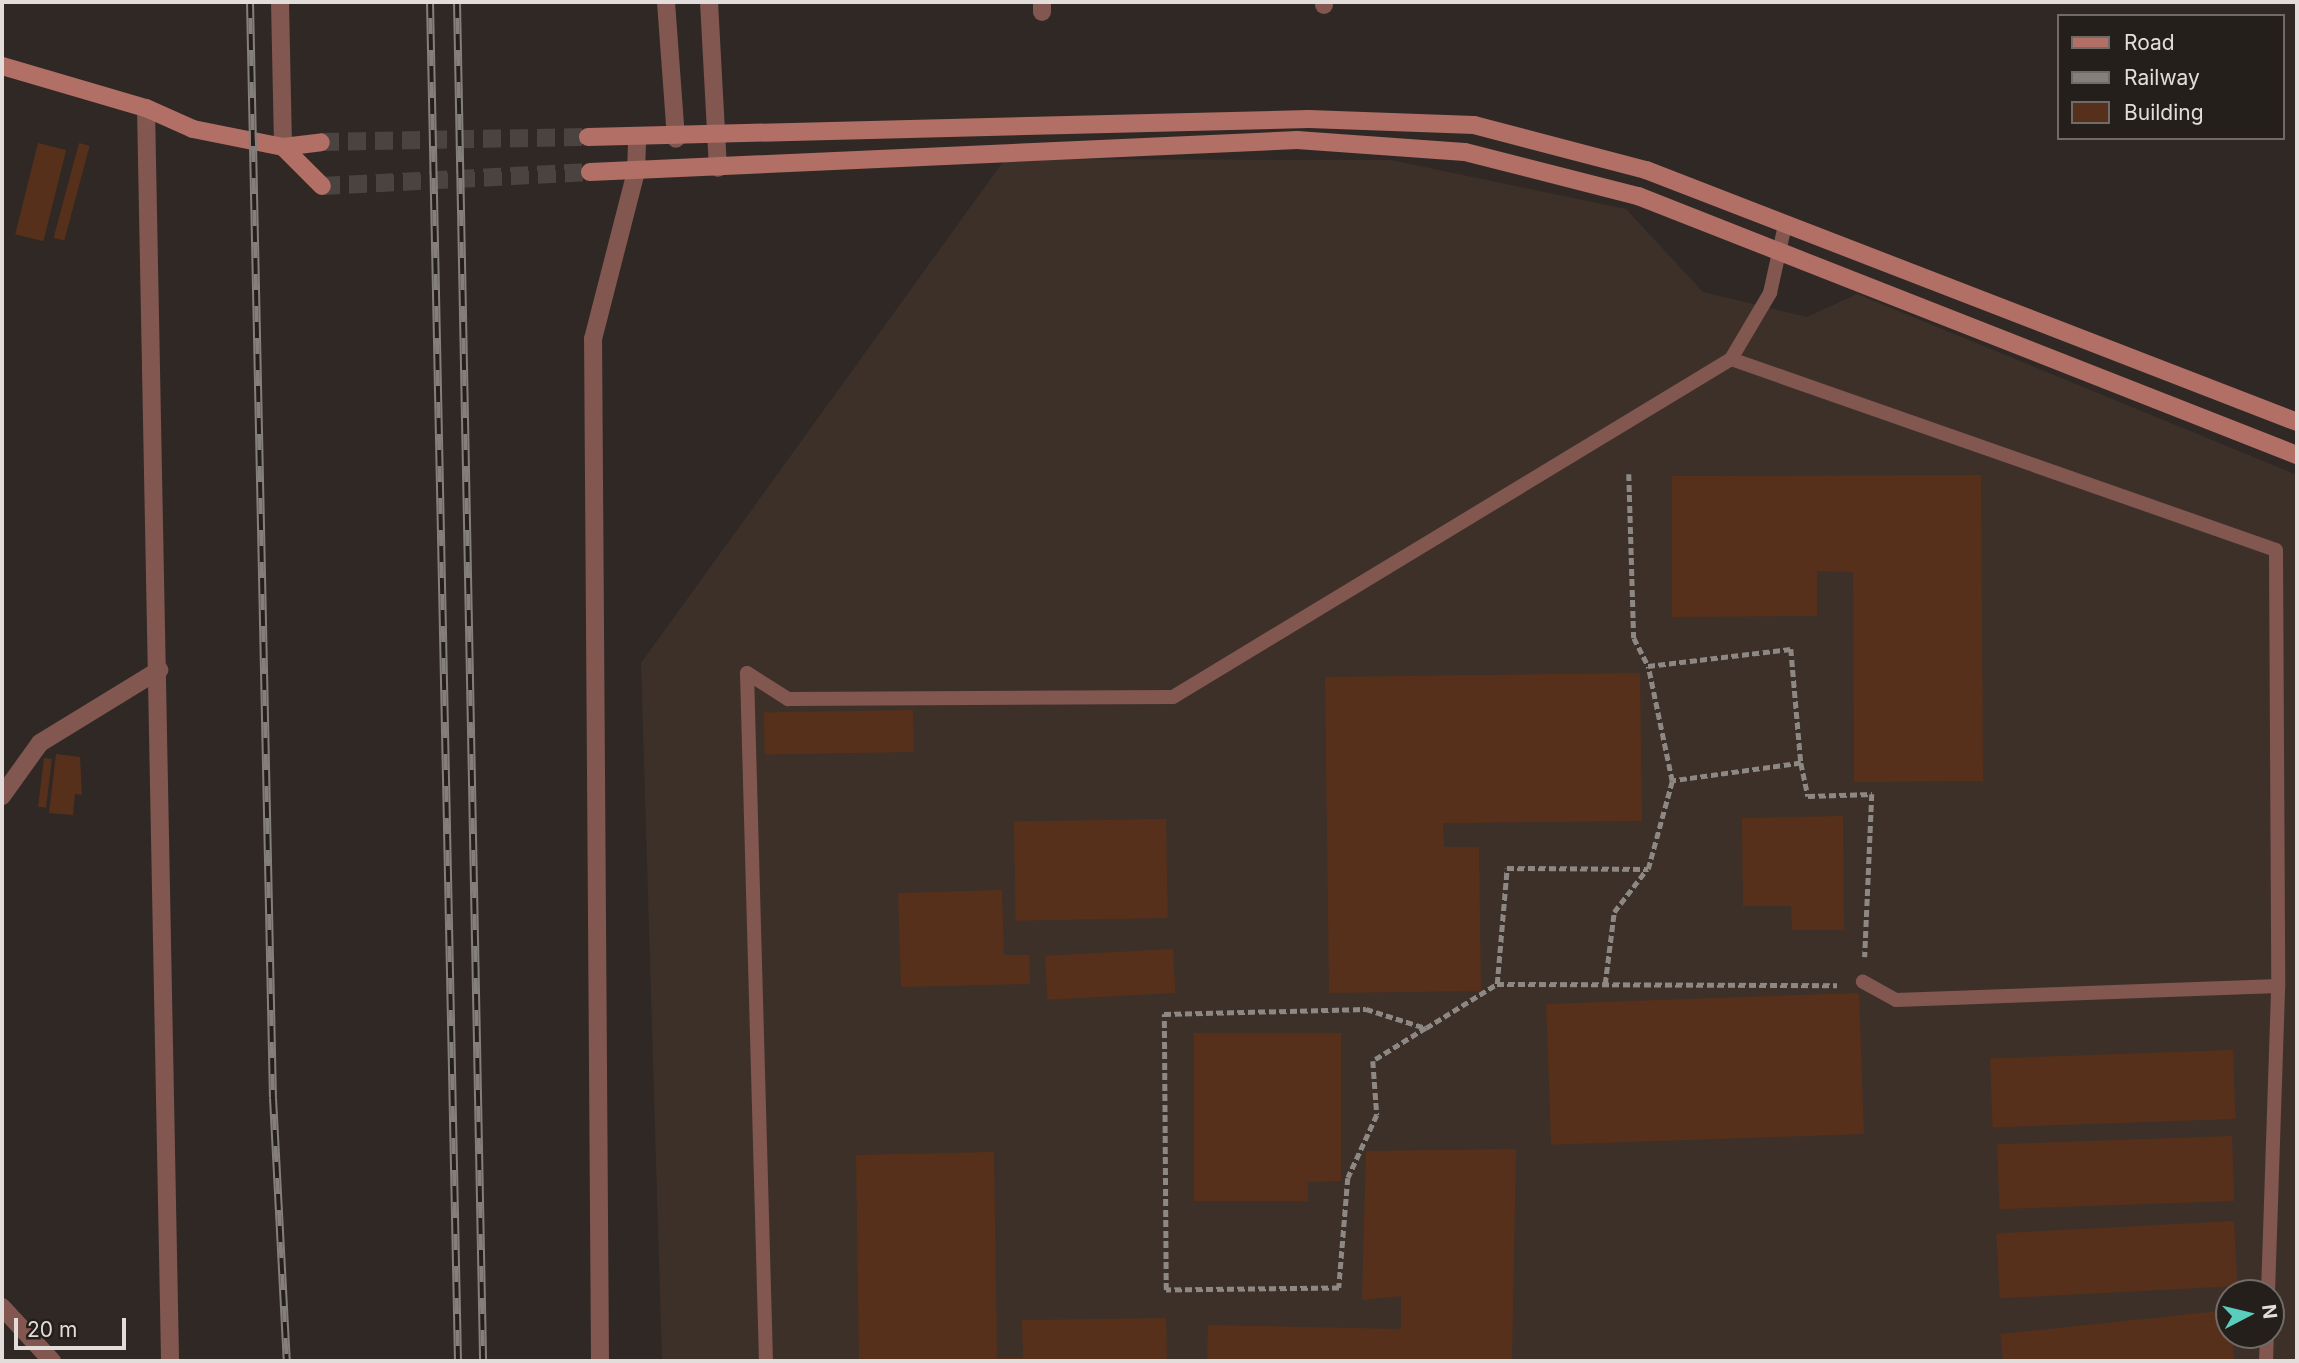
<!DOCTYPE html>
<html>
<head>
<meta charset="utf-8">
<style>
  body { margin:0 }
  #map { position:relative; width:2299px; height:1363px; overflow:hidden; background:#2f2825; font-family:Inter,sans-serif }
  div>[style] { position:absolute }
  .built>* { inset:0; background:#3d3029 }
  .building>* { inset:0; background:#57301b; transform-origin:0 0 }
  .secondary-tunnel>* { height:18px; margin-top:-9px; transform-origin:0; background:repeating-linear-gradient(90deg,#4a4340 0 18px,transparent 0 27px) }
  .path>* { height:4.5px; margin-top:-2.25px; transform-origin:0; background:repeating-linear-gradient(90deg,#8e8885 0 7px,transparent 0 10.5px) }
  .service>* { height:14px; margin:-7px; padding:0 7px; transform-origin:7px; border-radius:7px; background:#815750 }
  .minor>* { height:18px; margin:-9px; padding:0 9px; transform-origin:9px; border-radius:9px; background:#815750 }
  .tertiary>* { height:18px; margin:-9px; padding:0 9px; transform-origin:9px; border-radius:9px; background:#815750 }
  .secondary>* { height:18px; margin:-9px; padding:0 9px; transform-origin:9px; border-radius:9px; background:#b16f65 }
  .rail>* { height:8px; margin-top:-4px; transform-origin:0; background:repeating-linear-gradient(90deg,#251f1b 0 16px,#847e7c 0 32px); box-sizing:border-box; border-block:2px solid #847e7c }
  span { translate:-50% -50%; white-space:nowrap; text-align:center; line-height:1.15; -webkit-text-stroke:7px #251f1b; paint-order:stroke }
  .frame { position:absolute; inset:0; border:4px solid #e2dddb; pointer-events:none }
  .legend { position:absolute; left:2057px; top:14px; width:228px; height:126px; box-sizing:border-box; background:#251f1b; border:2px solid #716b68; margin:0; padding:9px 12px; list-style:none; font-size:21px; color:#e2dddb }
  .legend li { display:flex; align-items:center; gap:14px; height:35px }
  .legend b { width:35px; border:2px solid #716b68 }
  .north { position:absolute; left:2215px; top:1279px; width:70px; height:70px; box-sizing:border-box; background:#251f1b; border:2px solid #716b68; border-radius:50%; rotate:83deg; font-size:19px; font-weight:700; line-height:28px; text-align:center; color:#e2dddb }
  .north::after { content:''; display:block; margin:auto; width:24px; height:32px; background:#59cebf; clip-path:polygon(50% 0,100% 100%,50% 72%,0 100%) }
  .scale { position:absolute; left:14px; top:1318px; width:112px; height:32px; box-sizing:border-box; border:4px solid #e2dddb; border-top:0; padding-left:9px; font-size:21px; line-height:24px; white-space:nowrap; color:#e2dddb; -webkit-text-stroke:5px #251f1b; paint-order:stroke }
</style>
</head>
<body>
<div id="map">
  <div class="built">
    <div style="clip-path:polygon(evenodd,1005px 159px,1391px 160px,1626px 209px,1703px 292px,1807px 317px,1857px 294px,2297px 475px,2297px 1361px,662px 1361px,641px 663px,1005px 159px,2229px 1293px,2271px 1293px,2271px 1335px,2229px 1335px,2229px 1293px)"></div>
  </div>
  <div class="building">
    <div style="left:38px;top:143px;width:29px;height:94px;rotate:14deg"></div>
    <div style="left:79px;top:143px;width:11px;height:98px;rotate:15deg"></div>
    <div style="clip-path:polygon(1981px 475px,1983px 781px,1854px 782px,1853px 572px,1817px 571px,1817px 616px,1672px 617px,1672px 476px)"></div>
    <div style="clip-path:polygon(1640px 673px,1642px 821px,1443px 823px,1444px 847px,1479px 847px,1481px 991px,1329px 993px,1325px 677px)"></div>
    <div style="left:913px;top:710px;width:42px;height:149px;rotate:89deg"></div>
    <div style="clip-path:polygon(56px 754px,80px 757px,82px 795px,75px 794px,73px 815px,49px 813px)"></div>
    <div style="left:44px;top:758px;width:8px;height:49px;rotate:7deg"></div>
    <div style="clip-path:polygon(1843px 816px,1844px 930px,1792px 930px,1791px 906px,1743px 906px,1742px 818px)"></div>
    <div style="left:1166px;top:819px;width:99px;height:152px;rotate:89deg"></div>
    <div style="clip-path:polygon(1002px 890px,1004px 955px,1029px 955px,1030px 984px,901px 987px,898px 893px)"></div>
    <div style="left:1173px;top:949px;width:44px;height:128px;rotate:87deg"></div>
    <div style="left:1859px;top:993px;width:141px;height:313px;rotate:88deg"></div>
    <div style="clip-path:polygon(1194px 1033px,1341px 1033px,1341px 1181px,1308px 1182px,1308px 1201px,1194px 1201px)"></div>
    <div style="left:2233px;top:1050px;width:69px;height:243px;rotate:88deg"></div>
    <div style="left:2232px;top:1136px;width:65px;height:235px;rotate:88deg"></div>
    <div style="clip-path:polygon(1516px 1149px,1512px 1361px,1207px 1361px,1208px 1325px,1401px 1329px,1401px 1296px,1362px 1300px,1366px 1151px)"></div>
    <div style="clip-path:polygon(994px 1152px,997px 1358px,1023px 1358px,1022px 1320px,1166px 1318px,1167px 1361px,859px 1361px,856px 1155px)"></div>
    <div style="left:2234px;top:1221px;width:65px;height:238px;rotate:87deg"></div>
    <div style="left:2229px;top:1310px;width:51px;height:230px;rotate:84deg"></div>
  </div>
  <div class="secondary-tunnel">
    <div style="left:321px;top:142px;width:267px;rotate:-1.1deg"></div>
    <div style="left:322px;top:186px;width:268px;rotate:-3deg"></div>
  </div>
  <div class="path">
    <div style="left:1629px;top:474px;width:164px;rotate:88.3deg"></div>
    <div style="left:1634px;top:638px;width:31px;rotate:63deg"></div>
    <div style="left:1648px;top:666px;width:144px;rotate:-6.8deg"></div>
    <div style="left:1791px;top:649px;width:114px;rotate:85deg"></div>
    <div style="left:1801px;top:763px;width:130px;rotate:172.1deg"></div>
    <div style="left:1672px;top:781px;width:117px;rotate:-101.8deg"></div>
    <div style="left:1801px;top:763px;width:34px;rotate:78deg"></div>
    <div style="left:1808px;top:796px;width:64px;rotate:-1.8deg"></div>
    <div style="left:1872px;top:794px;width:163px;rotate:92.5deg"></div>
    <div style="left:1497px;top:984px;width:116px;rotate:-85.1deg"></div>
    <div style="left:1507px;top:868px;width:141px;rotate:0.4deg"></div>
    <div style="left:1648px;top:869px;width:91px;rotate:-74.7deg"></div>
    <div style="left:1605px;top:984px;width:73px;rotate:-82.9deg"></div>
    <div style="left:1614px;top:912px;width:54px;rotate:-52.5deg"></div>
    <div style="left:1426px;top:1028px;width:62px;rotate:148.1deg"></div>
    <div style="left:1373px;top:1061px;width:54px;rotate:85.8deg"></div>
    <div style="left:1377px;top:1115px;width:69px;rotate:114.7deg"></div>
    <div style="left:1348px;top:1178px;width:110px;rotate:94.7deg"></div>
    <div style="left:1339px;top:1288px;width:173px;rotate:179.3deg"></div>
    <div style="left:1166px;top:1290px;width:276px;rotate:-90.4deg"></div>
    <div style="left:1164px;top:1014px;width:202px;rotate:-1.4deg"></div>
    <div style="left:1366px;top:1009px;width:63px;rotate:17.6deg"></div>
    <div style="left:1426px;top:1028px;width:84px;rotate:-31.8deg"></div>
    <div style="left:1497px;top:984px;width:340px;rotate:0.2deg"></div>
  </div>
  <div class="service">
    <div style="left:1731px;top:359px;width:577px;rotate:19.31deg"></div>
    <div style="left:2276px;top:550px;width:436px;rotate:89.7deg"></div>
    <div style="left:2278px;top:986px;width:382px;rotate:177.9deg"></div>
    <div style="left:1896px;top:1000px;width:38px;rotate:-151deg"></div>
    <div style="left:747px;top:673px;width:49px;rotate:32.4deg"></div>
    <div style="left:788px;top:699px;width:385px;rotate:-0.3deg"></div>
    <div style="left:1173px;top:697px;width:652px;rotate:-31.2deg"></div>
    <div style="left:1731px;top:359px;width:77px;rotate:-59.4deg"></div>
    <div style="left:1770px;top:293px;width:70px;rotate:-77.6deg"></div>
    <div style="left:747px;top:673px;width:688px;rotate:88.42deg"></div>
    <div style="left:2268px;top:1293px;width:307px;rotate:-88.1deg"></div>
    <div style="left:2266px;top:1361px;width:26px;rotate:-88deg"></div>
  </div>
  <div class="minor">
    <div style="left:280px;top:2px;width:145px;rotate:88.8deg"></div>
    <div style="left:666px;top:2px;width:137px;rotate:85.8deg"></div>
    <div style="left:709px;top:2px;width:166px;rotate:86.9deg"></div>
    <div style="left:1042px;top:2px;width:10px;rotate:90deg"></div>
    <div style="left:1324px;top:2px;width:3px;rotate:90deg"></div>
    <div style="left:2px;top:796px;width:65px;rotate:-54.4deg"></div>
    <div style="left:40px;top:743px;width:140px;rotate:-31.5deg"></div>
    <div style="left:2px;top:1307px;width:74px;rotate:47.2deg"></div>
  </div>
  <div class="tertiary">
    <div style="left:146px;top:108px;width:1253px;rotate:88.9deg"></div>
    <div style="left:600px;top:1361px;width:1022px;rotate:-90.39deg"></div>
    <div style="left:593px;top:339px;width:172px;rotate:-75.6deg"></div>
    <div style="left:636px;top:172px;width:35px;rotate:-88deg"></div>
  </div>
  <div class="secondary">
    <div style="left:2px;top:66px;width:150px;rotate:16.3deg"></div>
    <div style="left:146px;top:108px;width:51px;rotate:24.1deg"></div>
    <div style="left:193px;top:129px;width:92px;rotate:11.3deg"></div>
    <div style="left:283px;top:147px;width:38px;rotate:-7deg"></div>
    <div style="left:588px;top:137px;width:721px;rotate:-1.43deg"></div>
    <div style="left:1309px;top:119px;width:165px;rotate:2.1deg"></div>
    <div style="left:1474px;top:125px;width:178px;rotate:14.7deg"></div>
    <div style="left:1646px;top:170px;width:698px;rotate:21.16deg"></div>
    <div style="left:283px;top:147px;width:55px;rotate:45deg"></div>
    <div style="left:590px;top:172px;width:708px;rotate:-2.59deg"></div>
    <div style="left:1297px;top:140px;width:168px;rotate:4.1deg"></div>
    <div style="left:1465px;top:152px;width:179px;rotate:14.3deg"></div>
    <div style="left:1638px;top:196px;width:708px;rotate:21.46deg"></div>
  </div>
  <div class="rail">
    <div style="left:250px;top:2px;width:1096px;rotate:88.8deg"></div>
    <div style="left:273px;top:1098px;width:263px;rotate:87deg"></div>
    <div style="left:430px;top:2px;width:1359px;rotate:88.82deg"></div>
    <div style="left:457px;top:2px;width:1359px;rotate:88.9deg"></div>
  </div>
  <div class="frame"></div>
  <ul class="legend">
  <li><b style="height:9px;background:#b16f65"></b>Road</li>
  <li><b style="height:9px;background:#847e7c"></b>Railway</li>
  <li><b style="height:19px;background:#57301b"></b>Building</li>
  </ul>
  <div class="north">N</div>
  <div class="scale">20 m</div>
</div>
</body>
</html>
